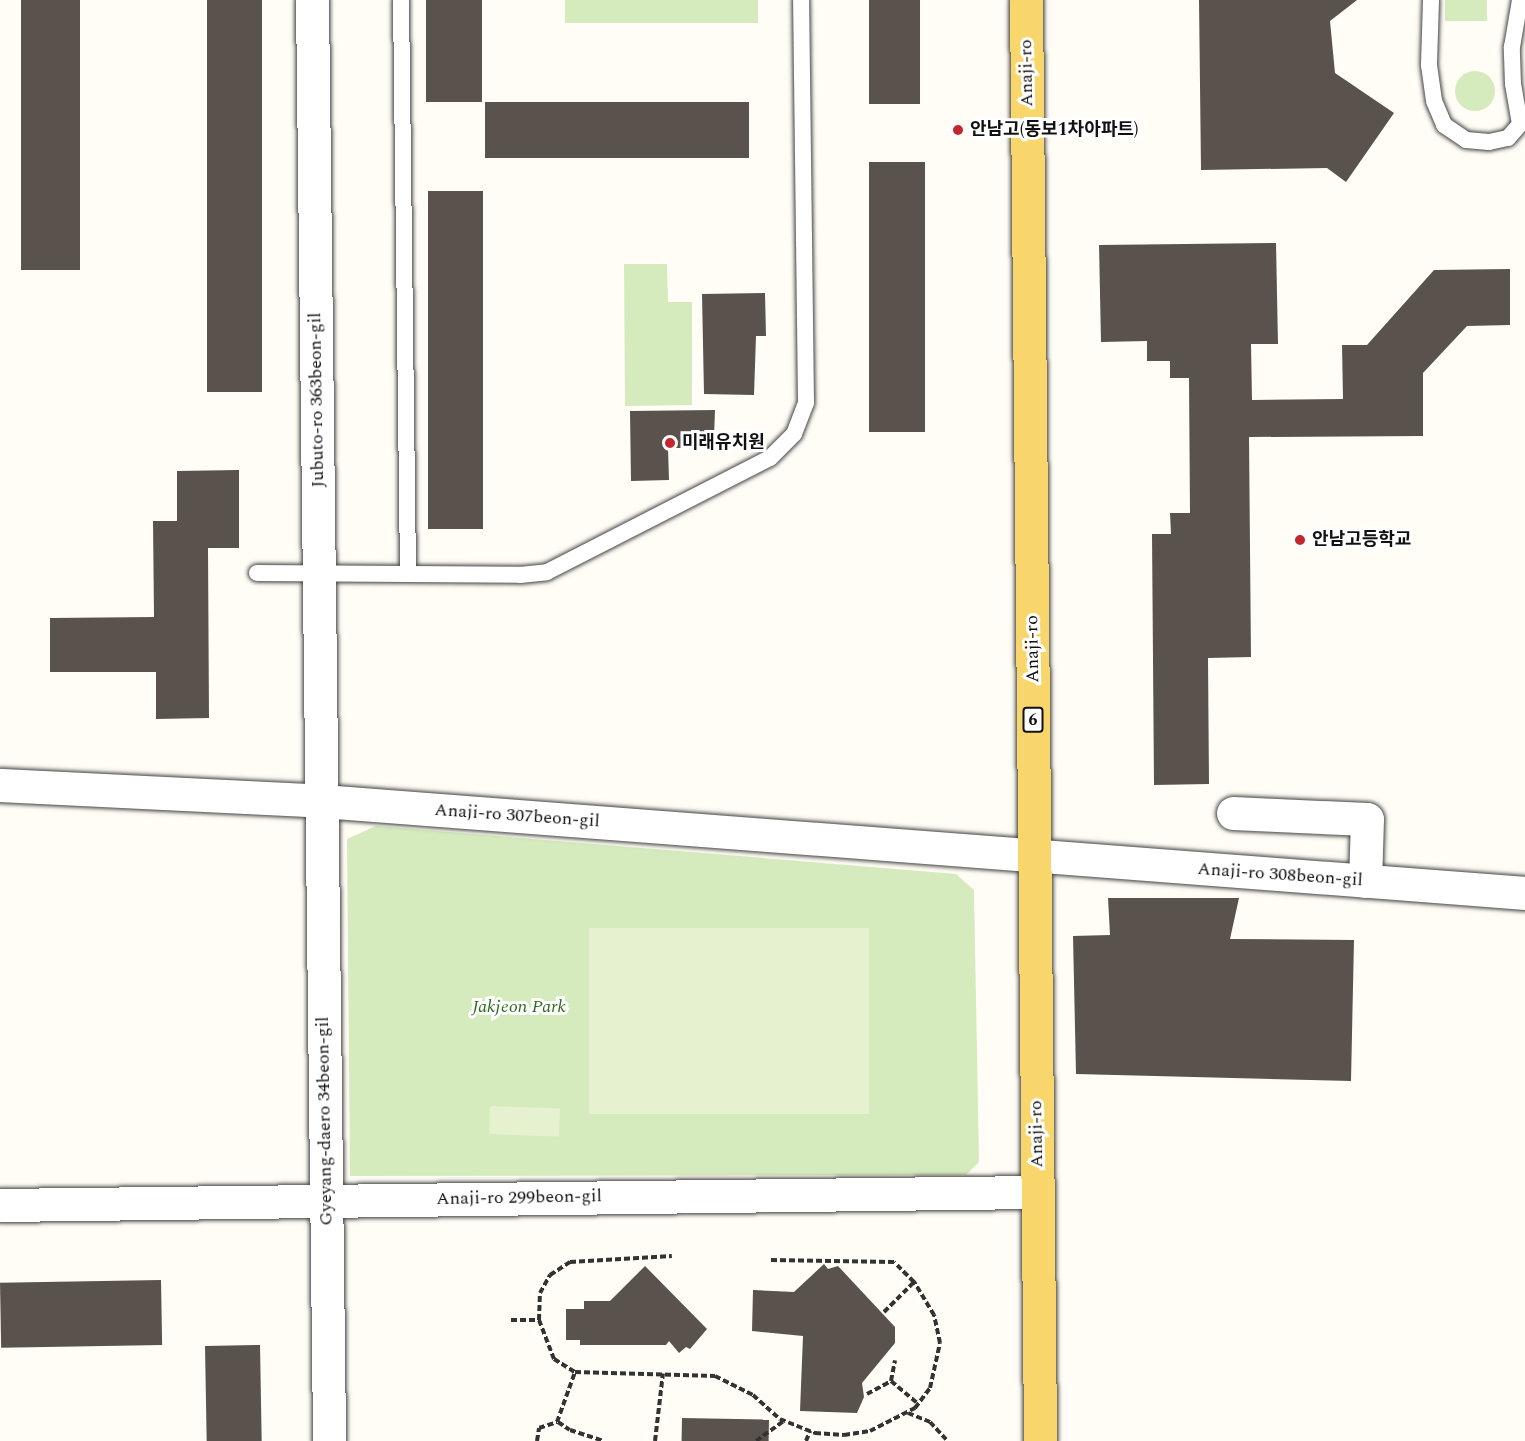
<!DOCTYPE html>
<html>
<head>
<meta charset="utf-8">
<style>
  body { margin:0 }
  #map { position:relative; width:1525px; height:1441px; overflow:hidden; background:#fffdf5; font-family:Spectral,"Noto Sans KR",serif }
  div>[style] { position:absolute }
  .green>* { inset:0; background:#d5ebbd; transform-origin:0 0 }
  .round { border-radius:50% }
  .pitch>* { inset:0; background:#e6f2cf; transform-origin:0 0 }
  .building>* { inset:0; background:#5a524d; transform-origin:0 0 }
  .path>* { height:4px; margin-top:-2px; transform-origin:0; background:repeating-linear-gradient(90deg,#333 0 6px,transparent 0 9px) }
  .roads { filter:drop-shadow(0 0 2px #444) drop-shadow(0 0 2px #444) }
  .lane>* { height:16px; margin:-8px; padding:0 8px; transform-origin:8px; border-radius:8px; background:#fff }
  .street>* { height:33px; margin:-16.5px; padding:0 16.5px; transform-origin:16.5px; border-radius:16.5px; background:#fff }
  .primary>* { height:33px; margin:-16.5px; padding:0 16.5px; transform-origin:16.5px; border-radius:16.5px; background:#f9d66b }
  .dots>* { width:16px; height:16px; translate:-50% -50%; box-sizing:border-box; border:3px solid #fff; border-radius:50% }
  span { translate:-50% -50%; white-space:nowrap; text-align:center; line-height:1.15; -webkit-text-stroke:6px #fff; paint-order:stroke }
  .shield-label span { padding:2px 4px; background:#fff; border:2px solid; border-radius:4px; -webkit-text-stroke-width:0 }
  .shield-label { font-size:16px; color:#111; font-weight:700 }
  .street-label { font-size:18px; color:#111 }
  .poi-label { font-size:18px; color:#111; font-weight:700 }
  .left { translate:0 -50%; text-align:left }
  .park-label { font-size:18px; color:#2f6b1f; font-style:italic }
</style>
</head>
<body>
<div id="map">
  <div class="green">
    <div style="left:565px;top:0;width:193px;height:23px"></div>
    <div style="left:1445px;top:0;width:42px;height:21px"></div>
    <div class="round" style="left:1455px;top:71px;width:40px;height:40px"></div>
    <div style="clip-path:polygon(624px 264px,667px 264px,668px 302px,692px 302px,692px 405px,625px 406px)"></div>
    <div style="clip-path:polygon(376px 826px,956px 874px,974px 890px,979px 1162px,966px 1175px,350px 1176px,347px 839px)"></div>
  </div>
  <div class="pitch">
    <div style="left:589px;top:928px;width:280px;height:186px"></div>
    <div style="left:490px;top:1106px;width:70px;height:28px;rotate:2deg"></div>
  </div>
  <div class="building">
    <div style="left:21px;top:0;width:59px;height:270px"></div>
    <div style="left:207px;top:0;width:55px;height:392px"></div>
    <div style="left:426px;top:0;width:56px;height:102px"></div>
    <div style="left:869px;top:0;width:51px;height:104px"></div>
    <div style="clip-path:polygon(1199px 0,1357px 0,1330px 21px,1335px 73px,1394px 113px,1346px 182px,1327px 168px,1201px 170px)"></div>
    <div style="left:749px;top:102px;width:56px;height:264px;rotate:90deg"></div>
    <div style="left:925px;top:162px;width:270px;height:56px;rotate:90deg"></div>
    <div style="left:428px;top:191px;width:55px;height:338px"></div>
    <div style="clip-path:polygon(1276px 243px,1278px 344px,1251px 344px,1252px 400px,1343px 399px,1342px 345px,1367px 345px,1434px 270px,1510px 269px,1510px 325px,1467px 326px,1423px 373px,1423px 436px,1249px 437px,1251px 657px,1208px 658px,1209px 784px,1154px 785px,1152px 534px,1171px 534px,1170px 513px,1190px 513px,1189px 378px,1170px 378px,1170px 361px,1147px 361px,1147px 341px,1101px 342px,1099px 245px)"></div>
    <div style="clip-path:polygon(765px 293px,766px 336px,756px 336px,754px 395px,704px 394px,702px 294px)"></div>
    <div style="clip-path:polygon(715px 410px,714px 438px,708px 448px,668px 448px,669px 480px,631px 481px,630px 411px)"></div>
    <div style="clip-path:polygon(239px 470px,239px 548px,208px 548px,209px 718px,156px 719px,156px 672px,50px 672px,50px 618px,154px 617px,153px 521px,177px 521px,177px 471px)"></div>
    <div style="clip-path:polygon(1108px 898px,1239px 898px,1230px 939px,1354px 940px,1351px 1081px,1076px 1074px,1073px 936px,1110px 935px)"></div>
    <div style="clip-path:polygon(824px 1264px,828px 1269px,838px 1266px,895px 1327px,895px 1343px,862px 1383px,864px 1397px,857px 1413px,800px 1411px,803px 1336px,752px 1331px,753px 1290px,794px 1292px)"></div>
    <div style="clip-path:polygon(645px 1266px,707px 1329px,690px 1349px,686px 1347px,679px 1353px,669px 1341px,666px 1345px,580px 1345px,580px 1340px,566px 1340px,566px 1309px,584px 1309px,584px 1301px,610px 1301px)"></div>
    <div style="left:161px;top:1280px;width:65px;height:161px;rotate:89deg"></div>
    <div style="left:260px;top:1345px;width:96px;height:55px;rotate:89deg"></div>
    <div style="left:682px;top:1418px;width:87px;height:23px;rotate:1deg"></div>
  </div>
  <div class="path">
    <div style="left:884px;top:1312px;width:42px;rotate:-45deg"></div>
    <div style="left:511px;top:1320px;width:28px"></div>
    <div style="left:539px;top:1320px;width:42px;rotate:69deg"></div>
    <div style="left:554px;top:1359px;width:25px;rotate:32deg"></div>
    <div style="left:575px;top:1372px;width:140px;rotate:1.6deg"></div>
    <div style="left:715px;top:1376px;width:42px;rotate:26.6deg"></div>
    <div style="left:753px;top:1395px;width:36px;rotate:42deg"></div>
    <div style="left:780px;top:1419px;width:38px;rotate:22deg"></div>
    <div style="left:815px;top:1433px;width:29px;rotate:4deg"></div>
    <div style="left:844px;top:1435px;width:26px;rotate:-9deg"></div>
    <div style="left:870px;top:1431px;width:51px;rotate:-27.1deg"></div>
    <div style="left:915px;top:1408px;width:25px;rotate:-53deg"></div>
    <div style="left:930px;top:1388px;width:46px;rotate:-77.5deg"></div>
    <div style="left:940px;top:1343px;width:29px;rotate:-102deg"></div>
    <div style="left:934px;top:1315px;width:39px;rotate:-121deg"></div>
    <div style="left:914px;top:1282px;width:28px;rotate:-135deg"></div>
    <div style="left:894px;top:1262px;width:124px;rotate:-179.1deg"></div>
    <div style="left:539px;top:1320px;width:27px;rotate:-88deg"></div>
    <div style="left:540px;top:1293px;width:21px;rotate:-61deg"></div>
    <div style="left:550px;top:1275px;width:24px;rotate:-33deg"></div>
    <div style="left:570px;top:1262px;width:102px;rotate:-3.4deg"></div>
    <div style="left:891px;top:1381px;width:21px;rotate:-79deg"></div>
    <div style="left:867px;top:1394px;width:27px;rotate:-28deg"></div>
    <div style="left:891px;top:1381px;width:35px;rotate:40deg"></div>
    <div style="left:908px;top:1413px;width:24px;rotate:22deg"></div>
    <div style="left:930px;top:1422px;width:26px;rotate:47deg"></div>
    <div style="left:558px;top:1422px;width:14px;rotate:34deg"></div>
    <div style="left:570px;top:1430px;width:35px;rotate:18deg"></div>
    <div style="left:537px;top:1441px;width:13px;rotate:-81deg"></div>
    <div style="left:539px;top:1428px;width:19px;rotate:-18deg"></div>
    <div style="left:557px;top:1422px;width:53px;rotate:-70.2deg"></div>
    <div style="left:655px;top:1441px;width:68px;rotate:-83.3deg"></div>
    <div style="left:756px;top:1441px;width:34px;rotate:-36deg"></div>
    <div style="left:806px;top:1441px;width:11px;rotate:-68deg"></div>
  </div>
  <div class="roads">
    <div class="lane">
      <div style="left:401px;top:0;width:574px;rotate:89.3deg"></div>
      <div style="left:1431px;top:0;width:65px;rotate:91.8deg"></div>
      <div style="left:1429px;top:65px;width:36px;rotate:82deg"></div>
      <div style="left:1434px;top:101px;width:26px;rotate:67deg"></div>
      <div style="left:1444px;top:125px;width:27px;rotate:34deg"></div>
      <div style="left:1466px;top:140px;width:23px;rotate:5deg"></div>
      <div style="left:1489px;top:142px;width:19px;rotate:-12deg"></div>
      <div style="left:1508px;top:138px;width:18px;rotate:-49deg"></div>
      <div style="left:1520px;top:124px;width:41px;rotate:-99.9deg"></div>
      <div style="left:1513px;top:84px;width:37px;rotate:-92deg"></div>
      <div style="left:1512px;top:47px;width:48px;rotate:-80.3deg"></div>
      <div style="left:257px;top:573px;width:263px;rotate:0.4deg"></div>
      <div style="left:520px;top:575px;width:27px;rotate:-6deg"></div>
      <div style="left:547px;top:572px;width:250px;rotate:-27.1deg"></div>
      <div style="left:770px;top:458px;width:34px;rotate:-45deg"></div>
      <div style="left:794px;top:434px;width:34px;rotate:-69deg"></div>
      <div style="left:806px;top:402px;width:402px;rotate:-90.7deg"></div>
    </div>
    <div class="street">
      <div style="left:312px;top:0;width:1441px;rotate:89.32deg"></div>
      <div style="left:0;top:785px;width:322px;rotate:2.8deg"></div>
      <div style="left:322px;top:801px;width:1207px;rotate:4.37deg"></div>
      <div style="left:1233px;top:813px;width:134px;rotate:2.6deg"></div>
      <div style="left:1367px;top:819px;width:62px;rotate:91.8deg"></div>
      <div style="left:0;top:1205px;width:1038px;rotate:-0.72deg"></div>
    </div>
    <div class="primary">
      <div style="left:1026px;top:0;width:1441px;rotate:89.44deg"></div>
    </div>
  </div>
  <div class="dots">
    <div style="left:958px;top:130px;background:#c4262e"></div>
    <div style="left:670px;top:443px;background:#c4262e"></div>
    <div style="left:1300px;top:540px;background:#c4262e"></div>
  </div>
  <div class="shield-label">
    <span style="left:1033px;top:720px">6</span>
  </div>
  <div class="street-label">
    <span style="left:1027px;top:73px;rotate:-91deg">Anaji-ro</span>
    <span style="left:317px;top:400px;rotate:-91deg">Jubuto-ro 363beon-gil</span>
    <span style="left:1033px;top:649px;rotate:-91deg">Anaji-ro</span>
    <span style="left:517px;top:816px;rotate:4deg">Anaji-ro 307beon-gil</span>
    <span style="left:1280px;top:875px;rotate:4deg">Anaji-ro 308beon-gil</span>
    <span style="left:325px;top:1121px;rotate:-91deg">Gyeyang-daero 34beon-gil</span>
    <span style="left:1037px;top:1134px;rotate:-91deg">Anaji-ro</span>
    <span style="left:519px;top:1198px;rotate:-1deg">Anaji-ro 299beon-gil</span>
  </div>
  <div class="poi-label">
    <span class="left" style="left:970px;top:130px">안남고(동보1차아파트)</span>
    <span class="left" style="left:682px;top:443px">미래유치원</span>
    <span class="left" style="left:1312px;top:540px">안남고등학교</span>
  </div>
  <div class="park-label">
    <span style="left:519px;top:1007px">Jakjeon Park</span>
  </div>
</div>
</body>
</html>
